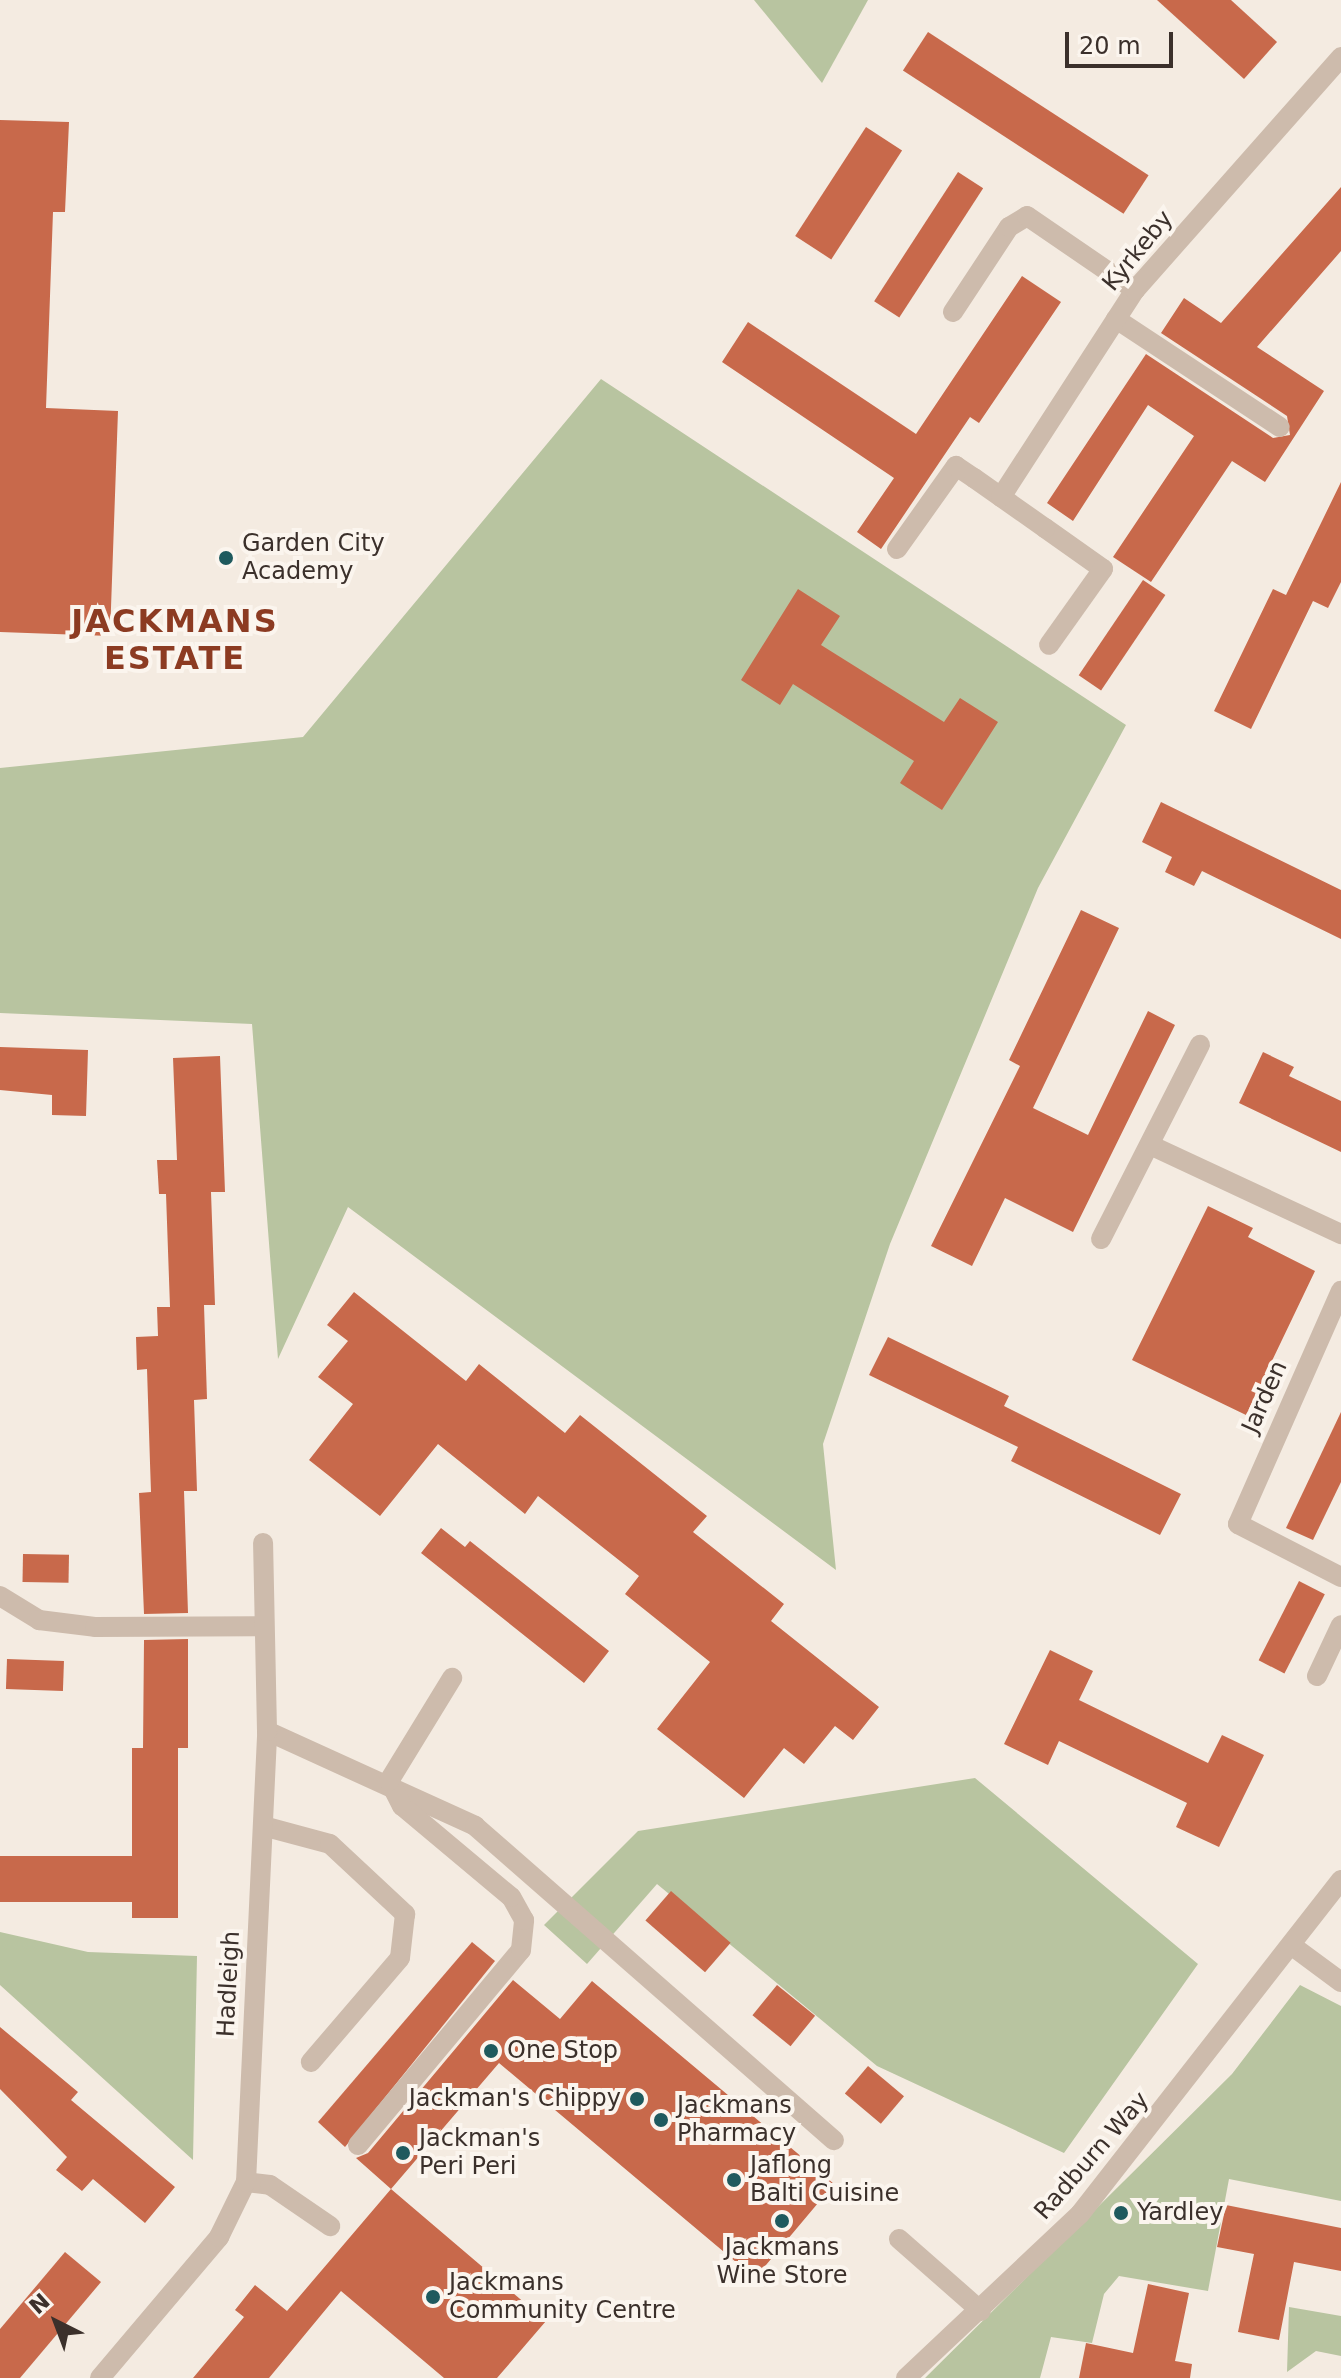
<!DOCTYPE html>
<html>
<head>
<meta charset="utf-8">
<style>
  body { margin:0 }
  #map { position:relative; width:1341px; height:2378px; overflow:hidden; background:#f4ebe1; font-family:"DejaVu Sans",sans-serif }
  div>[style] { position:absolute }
  .green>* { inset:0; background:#b8c4a0 }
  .building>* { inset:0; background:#c8694b; transform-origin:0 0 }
  .lane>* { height:20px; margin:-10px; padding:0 10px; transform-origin:10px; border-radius:10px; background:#cdbbac }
  .street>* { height:20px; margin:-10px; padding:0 10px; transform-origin:10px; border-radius:10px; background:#cdbbac }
  .dots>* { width:22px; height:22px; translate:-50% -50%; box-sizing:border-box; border:4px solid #fbf5ee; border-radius:50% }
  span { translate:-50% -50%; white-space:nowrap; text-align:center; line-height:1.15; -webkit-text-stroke:8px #fbf5ee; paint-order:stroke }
  .street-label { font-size:24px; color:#3b302b }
  .poi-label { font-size:24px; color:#3b302b }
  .left { translate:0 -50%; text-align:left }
  .right { translate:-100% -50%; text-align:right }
  .district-label { font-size:32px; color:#8c3b22; font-weight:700; letter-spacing:2px }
  .north { position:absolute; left:16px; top:2282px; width:80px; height:80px; -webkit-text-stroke:6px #fbf5ee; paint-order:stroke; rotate:318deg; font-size:22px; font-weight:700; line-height:32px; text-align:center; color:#3b302b }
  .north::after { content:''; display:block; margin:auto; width:28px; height:36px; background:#3b302b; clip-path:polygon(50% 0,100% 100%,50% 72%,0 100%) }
  .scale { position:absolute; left:1065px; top:32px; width:108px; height:36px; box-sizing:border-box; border:4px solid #3b302b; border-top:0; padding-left:10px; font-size:24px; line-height:28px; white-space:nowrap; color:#3b302b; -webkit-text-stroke:6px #fbf5ee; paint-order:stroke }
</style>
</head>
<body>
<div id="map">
  <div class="green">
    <div style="clip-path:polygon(754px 0,868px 0,822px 83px)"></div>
    <div style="clip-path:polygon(601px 379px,1126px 725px,1038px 888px,890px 1244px,823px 1444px,836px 1570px,348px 1207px,278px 1359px,252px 1024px,0 1013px,0 768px,303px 737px)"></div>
    <div style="clip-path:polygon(975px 1778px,1198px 1964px,1064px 2153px,877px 2066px,657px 1884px,587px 1964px,544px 1925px,638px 1831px)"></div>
    <div style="clip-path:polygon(0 1932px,88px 1952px,197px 1956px,193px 2160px,0 1985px)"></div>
    <div style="clip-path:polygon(1300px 1985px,1341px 2006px,1341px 2201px,1229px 2179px,1208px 2291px,1119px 2276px,1104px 2294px,1092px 2343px,1051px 2337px,1040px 2378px,925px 2378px,1232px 2074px)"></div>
    <div style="clip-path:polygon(1289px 2307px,1341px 2316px,1341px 2356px,1316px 2351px,1287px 2372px)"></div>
  </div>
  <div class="building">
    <div style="clip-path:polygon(1157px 0,1231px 0,1277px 42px,1244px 79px)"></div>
    <div style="left:928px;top:32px;width:263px;height:46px;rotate:33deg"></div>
    <div style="clip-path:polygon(0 120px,69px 122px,65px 212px,53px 212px,46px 408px,118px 411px,110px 636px,0 632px)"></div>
    <div style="left:866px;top:127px;width:43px;height:130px;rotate:33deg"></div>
    <div style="left:958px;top:172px;width:30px;height:154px;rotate:33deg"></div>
    <div style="clip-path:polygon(1341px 187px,1341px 251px,1257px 347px,1324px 391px,1265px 482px,1232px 461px,1151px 582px,1113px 557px,1194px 436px,1148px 405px,1073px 521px,1047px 503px,1146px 354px,1273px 438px,1290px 435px,1287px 416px,1161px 333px,1184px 298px,1221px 323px)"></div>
    <div style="clip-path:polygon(1022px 276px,1061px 302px,979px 423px,970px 417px,881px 549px,857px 532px,894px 478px,722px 362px,748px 322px,916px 434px)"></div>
    <div style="clip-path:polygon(1341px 482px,1341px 582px,1328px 608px,1313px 601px,1251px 729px,1214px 711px,1273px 589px,1286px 595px)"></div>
    <div style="left:1143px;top:580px;width:27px;height:115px;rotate:34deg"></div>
    <div style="clip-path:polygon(798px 589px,840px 616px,821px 645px,944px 722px,960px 698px,998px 722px,942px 810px,900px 783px,914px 761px,793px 684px,780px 705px,741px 680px)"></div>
    <div style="clip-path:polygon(1161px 802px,1341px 890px,1341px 939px,1202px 871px,1194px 886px,1165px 872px,1172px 857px,1142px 842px)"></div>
    <div style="clip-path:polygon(1081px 910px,1119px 928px,1033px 1108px,1088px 1135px,1148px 1011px,1175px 1025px,1073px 1232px,1005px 1198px,972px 1266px,931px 1246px,1020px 1066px,1009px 1060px)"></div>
    <div style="clip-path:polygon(0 1047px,88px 1050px,86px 1116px,52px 1115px,52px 1095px,0 1090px)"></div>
    <div style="clip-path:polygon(1263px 1052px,1294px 1067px,1289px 1076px,1341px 1101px,1341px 1152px,1239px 1103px)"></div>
    <div style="clip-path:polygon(220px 1056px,225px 1192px,211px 1192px,215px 1305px,204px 1305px,207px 1399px,194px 1400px,197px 1491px,184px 1491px,188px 1613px,144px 1614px,139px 1493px,151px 1492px,150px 1463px,147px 1369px,137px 1370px,136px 1337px,158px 1336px,157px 1307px,170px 1307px,166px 1194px,159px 1194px,157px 1160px,177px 1160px,173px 1058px)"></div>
    <div style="clip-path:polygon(1208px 1206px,1253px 1228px,1248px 1237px,1315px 1271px,1246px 1415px,1132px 1360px)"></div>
    <div style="clip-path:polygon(354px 1292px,466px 1381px,479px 1364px,565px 1433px,580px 1415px,707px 1516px,693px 1532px,784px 1604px,771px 1621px,879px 1707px,853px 1740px,835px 1726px,804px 1764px,784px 1748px,744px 1798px,657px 1729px,710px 1662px,625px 1594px,639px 1576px,538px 1496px,525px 1514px,438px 1444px,380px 1516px,309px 1460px,353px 1404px,318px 1377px,348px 1341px,327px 1325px)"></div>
    <div style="clip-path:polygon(888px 1337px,1009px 1396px,1004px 1406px,1181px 1494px,1160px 1535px,1011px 1461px,1018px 1447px,869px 1375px)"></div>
    <div style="clip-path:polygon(1341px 1412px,1341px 1482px,1313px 1540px,1286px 1528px)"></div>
    <div style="clip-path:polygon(441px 1528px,465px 1547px,470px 1541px,609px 1651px,584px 1683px,421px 1553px)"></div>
    <div style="left:23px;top:1554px;width:46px;height:28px;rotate:1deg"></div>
    <div style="left:1299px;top:1581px;width:29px;height:89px;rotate:27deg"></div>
    <div style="clip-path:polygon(188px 1639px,188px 1748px,178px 1748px,178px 1918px,132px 1918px,132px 1902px,0 1902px,0 1856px,132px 1856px,132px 1748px,143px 1748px,144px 1640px)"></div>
    <div style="clip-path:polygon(1050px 1650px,1093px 1671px,1079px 1700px,1208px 1763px,1222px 1735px,1264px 1755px,1219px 1847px,1176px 1827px,1187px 1803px,1059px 1741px,1048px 1765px,1004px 1744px)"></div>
    <div style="left:7px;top:1659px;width:57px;height:30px;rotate:2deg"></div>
    <div style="left:671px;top:1891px;width:79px;height:39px;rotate:41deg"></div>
    <div style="clip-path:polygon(472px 1942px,495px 1961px,345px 2147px,318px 2122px)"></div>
    <div style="clip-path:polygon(513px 1980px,560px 2019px,592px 1981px,834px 2184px,755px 2278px,499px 2063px,391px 2189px,546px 2321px,497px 2378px,444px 2378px,341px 2291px,269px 2378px,193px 2378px,244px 2317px,235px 2310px,255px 2285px,287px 2311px,391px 2189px,356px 2158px,368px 2153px)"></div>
    <div style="left:777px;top:1985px;width:49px;height:39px;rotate:39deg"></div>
    <div style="clip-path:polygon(0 2027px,78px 2092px,71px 2100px,175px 2187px,145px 2223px,93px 2179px,82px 2191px,56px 2170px,67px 2157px,0 2089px)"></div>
    <div style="left:868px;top:2066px;width:47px;height:36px;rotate:40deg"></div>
    <div style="clip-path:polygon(1226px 2205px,1341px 2228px,1341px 2271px,1294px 2262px,1279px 2340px,1238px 2332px,1254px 2254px,1217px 2247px)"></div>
    <div style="clip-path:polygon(65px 2252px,101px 2282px,20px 2378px,0 2378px,0 2329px)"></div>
    <div style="clip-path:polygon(1148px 2284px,1189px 2293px,1175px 2361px,1192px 2364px,1190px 2378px,1079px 2378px,1086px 2343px,1133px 2353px)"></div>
  </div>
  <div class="lane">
    <div style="left:953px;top:312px;width:102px;rotate:-56.6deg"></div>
    <div style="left:1009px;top:227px;width:21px;rotate:-31deg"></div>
    <div style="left:1027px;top:216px;width:131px;rotate:34.4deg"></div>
    <div style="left:1116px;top:319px;width:196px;rotate:33.4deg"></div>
    <div style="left:1045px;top:528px;width:71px;rotate:35.3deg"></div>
    <div style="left:1103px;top:569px;width:93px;rotate:125.4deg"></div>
    <div style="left:897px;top:549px;width:102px;rotate:-54.6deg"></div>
    <div style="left:956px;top:466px;width:22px;rotate:34deg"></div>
    <div style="left:1238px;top:1524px;width:116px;rotate:27.2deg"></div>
    <div style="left:0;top:1596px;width:46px;rotate:31.6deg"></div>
    <div style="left:39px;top:1620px;width:56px;rotate:7.1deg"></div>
    <div style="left:95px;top:1627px;width:169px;rotate:-0.3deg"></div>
    <div style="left:1317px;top:1676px;width:56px;rotate:-64.8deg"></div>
    <div style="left:267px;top:1731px;width:229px;rotate:24.5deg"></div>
    <div style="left:475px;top:1826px;width:477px;rotate:41.2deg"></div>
    <div style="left:263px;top:1826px;width:69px;rotate:15deg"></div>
    <div style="left:330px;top:1844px;width:103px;rotate:43deg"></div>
    <div style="left:405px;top:1914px;width:44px;rotate:96.5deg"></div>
    <div style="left:400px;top:1958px;width:137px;rotate:130.6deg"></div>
    <div style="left:358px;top:2145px;width:254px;rotate:-50.1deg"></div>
    <div style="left:521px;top:1950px;width:30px;rotate:-84deg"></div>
    <div style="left:524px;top:1920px;width:26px;rotate:-119deg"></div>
    <div style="left:511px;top:1897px;width:142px;rotate:-140.1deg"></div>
    <div style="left:402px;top:1806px;width:28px;rotate:-117deg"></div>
    <div style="left:389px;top:1781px;width:121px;rotate:-58.5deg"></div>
    <div style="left:246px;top:2182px;width:24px;rotate:7deg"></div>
    <div style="left:270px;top:2185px;width:73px;rotate:34.3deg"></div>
    <div style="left:899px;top:2239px;width:109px;rotate:41.3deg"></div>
  </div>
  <div class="street">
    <div style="left:974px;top:478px;width:87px;rotate:35.2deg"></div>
    <div style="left:1001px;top:497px;width:247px;rotate:-57.1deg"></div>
    <div style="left:1135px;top:290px;width:311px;rotate:-48.5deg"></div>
    <div style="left:1150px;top:1145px;width:211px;rotate:25deg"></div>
    <div style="left:1101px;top:1239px;width:218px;rotate:-63deg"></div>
    <div style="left:1238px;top:1524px;width:255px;rotate:-66.2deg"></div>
    <div style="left:1295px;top:1948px;width:57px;rotate:36.5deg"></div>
    <div style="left:100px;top:2378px;width:185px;rotate:-49.8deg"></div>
    <div style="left:219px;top:2237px;width:61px;rotate:-63.9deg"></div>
    <div style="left:246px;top:2182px;width:451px;rotate:-87.3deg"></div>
    <div style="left:267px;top:1731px;width:188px;rotate:-91.2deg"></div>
    <div style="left:906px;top:2378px;width:239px;rotate:-43.3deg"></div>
    <div style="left:1080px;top:2214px;width:424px;rotate:-52deg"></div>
  </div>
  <div class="dots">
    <div style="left:226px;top:558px;background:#1f5a5e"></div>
    <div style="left:491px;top:2051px;background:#1f5a5e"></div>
    <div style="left:637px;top:2099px;background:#1f5a5e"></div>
    <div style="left:661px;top:2120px;background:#1f5a5e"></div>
    <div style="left:403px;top:2153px;background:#1f5a5e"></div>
    <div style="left:734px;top:2180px;background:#1f5a5e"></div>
    <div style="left:1121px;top:2213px;background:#1f5a5e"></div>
    <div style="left:782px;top:2221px;background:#1f5a5e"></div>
    <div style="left:433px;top:2297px;background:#1f5a5e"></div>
  </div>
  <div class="street-label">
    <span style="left:1138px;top:251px;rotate:-51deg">Kyrkeby</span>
    <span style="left:1265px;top:1397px;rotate:-66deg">Jarden</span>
    <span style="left:229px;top:1984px;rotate:-87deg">Hadleigh</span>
    <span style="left:1092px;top:2156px;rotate:-49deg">Radburn Way</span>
  </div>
  <div class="poi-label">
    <span class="left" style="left:242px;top:558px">Garden City<br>Academy</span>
    <span class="left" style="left:507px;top:2051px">One Stop</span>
    <span class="right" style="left:621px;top:2099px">Jackman's Chippy</span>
    <span class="left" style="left:677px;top:2120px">Jackmans<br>Pharmacy</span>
    <span class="left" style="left:419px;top:2153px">Jackman's<br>Peri Peri</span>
    <span class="left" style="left:750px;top:2180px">Jaflong<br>Balti Cuisine</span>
    <span class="left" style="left:1137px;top:2213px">Yardley</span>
    <span style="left:782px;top:2262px">Jackmans<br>Wine Store</span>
    <span class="left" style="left:449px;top:2297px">Jackmans<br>Community Centre</span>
  </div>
  <div class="district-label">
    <span style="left:175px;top:640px">JACKMANS<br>ESTATE</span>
  </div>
  <div class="north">N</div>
  <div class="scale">20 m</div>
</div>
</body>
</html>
